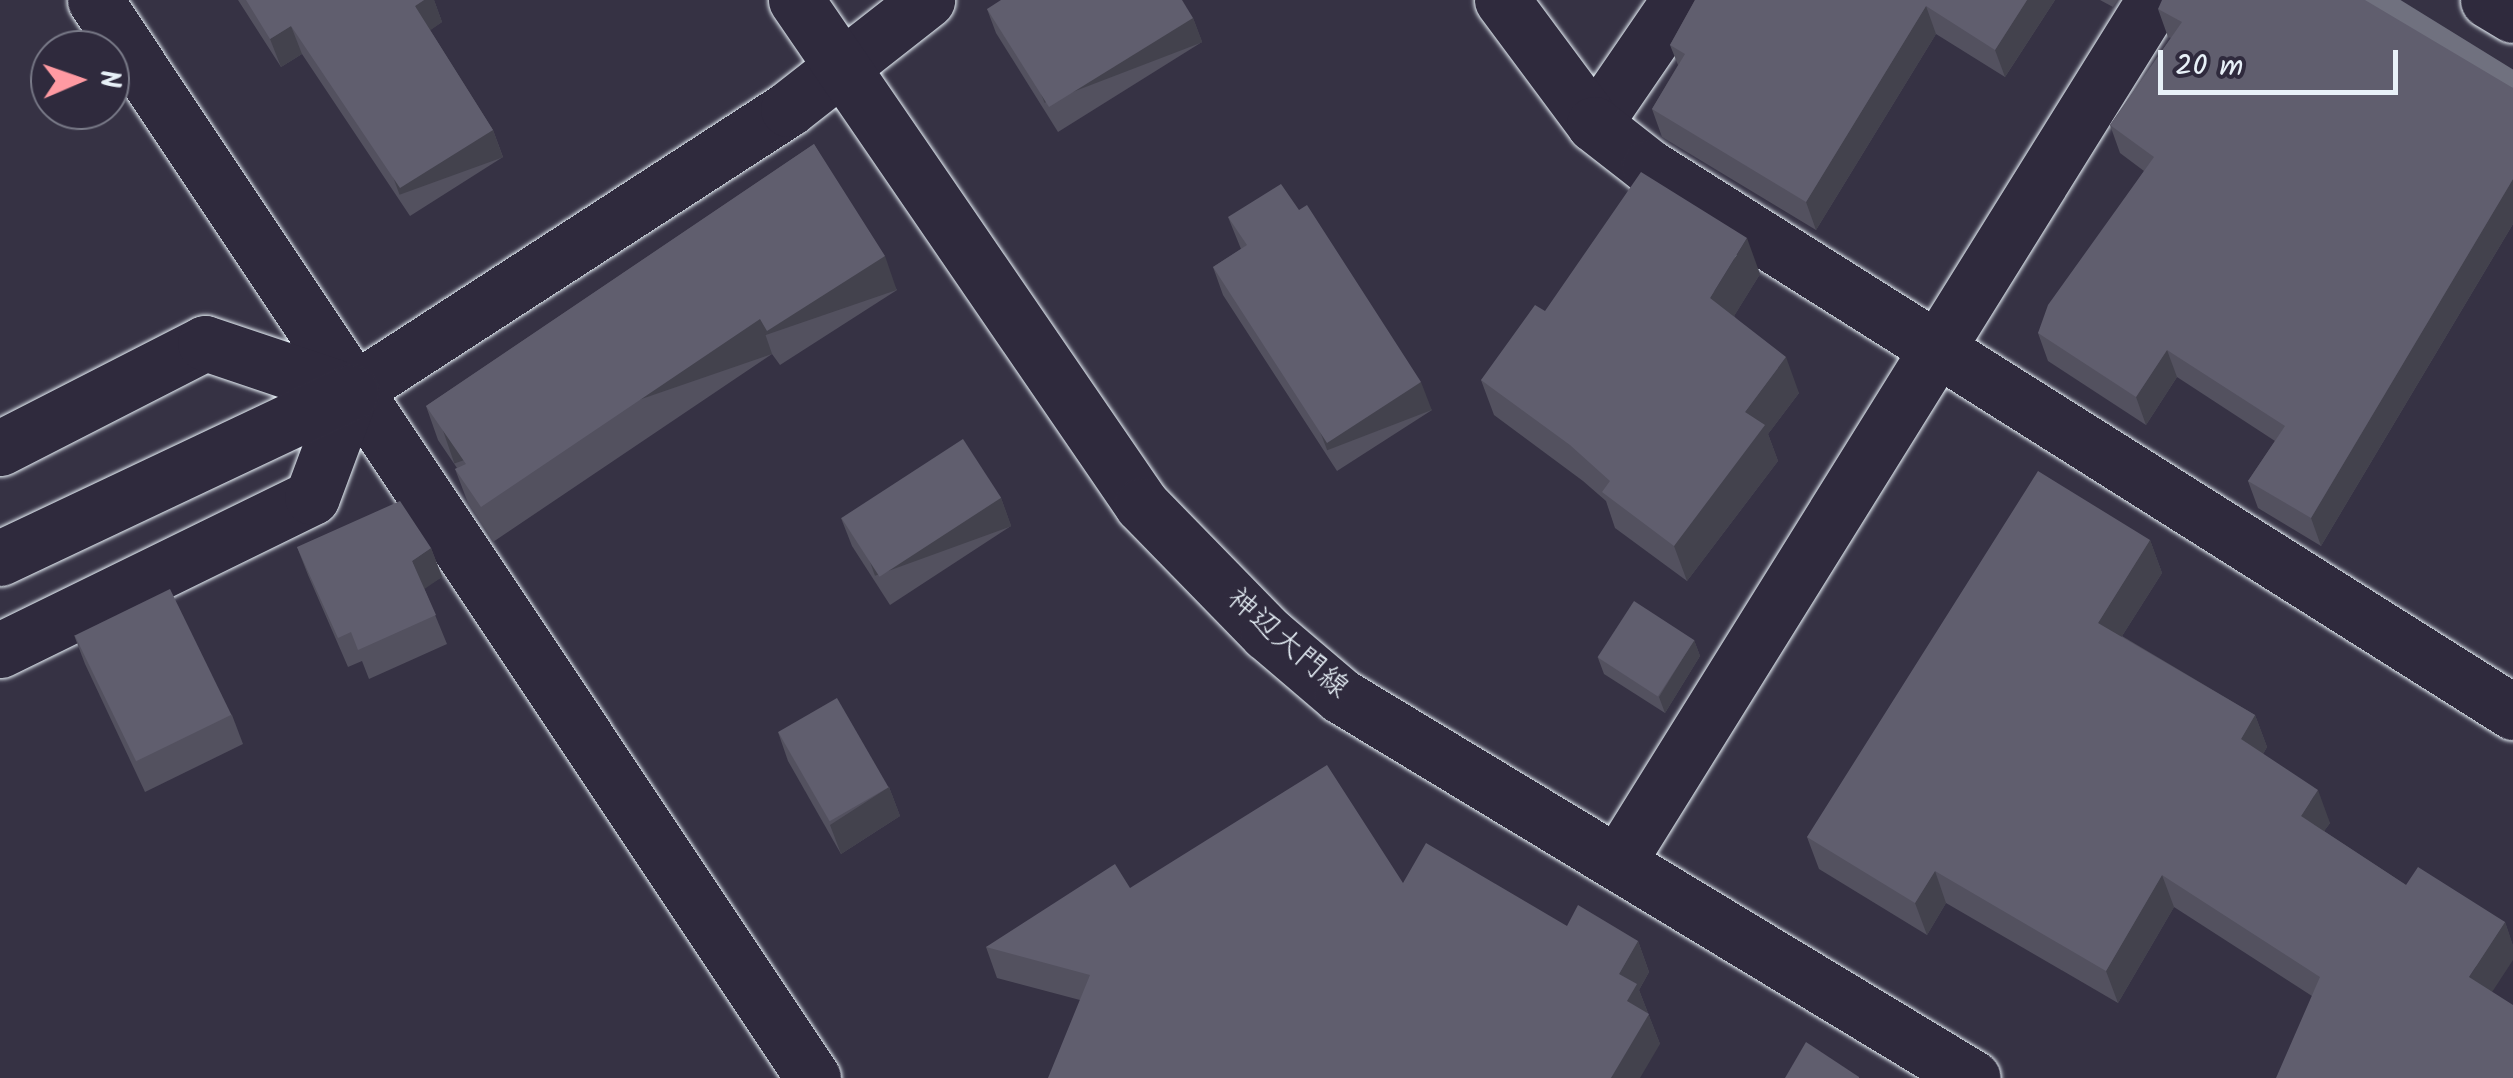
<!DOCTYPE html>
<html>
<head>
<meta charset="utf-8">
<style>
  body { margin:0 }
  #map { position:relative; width:2513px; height:1078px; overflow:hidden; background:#363244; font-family:Kalam,"Klee One",sans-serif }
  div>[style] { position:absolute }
  .stream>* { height:25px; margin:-12.5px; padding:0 12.5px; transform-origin:12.5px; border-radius:12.5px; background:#70717f }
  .roads { filter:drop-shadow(0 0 2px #e8f1f8) drop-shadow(0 0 2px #e8f1f8) }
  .minor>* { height:55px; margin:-27.5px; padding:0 27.5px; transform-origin:27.5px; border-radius:27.5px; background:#2f2a3d }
  .tertiary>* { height:55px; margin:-27.5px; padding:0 27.5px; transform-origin:27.5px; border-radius:27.5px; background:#2f2a3d }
  .primary>* { height:55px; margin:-27.5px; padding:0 27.5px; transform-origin:27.5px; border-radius:27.5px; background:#2f2a3d }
  .wall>* { inset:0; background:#53515f }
  .shaded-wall>* { inset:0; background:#43424d; transform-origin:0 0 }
  .building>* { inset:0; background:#605e6e; transform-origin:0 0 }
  span { translate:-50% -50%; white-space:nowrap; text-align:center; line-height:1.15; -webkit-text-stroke:9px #2f2a3d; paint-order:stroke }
  .street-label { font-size:30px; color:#e8f1f8 }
  .north { position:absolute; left:30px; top:30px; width:100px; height:100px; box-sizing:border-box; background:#2f2a3d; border:2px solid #797a88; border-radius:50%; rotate:88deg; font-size:28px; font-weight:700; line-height:40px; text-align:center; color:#e8f1f8 }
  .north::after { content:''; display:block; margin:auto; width:35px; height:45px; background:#ff9aa2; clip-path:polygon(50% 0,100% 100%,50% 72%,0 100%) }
  .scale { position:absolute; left:2158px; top:50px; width:240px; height:45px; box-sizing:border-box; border:5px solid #e8f1f8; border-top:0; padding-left:12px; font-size:30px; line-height:35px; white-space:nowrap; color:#e8f1f8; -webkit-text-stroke:8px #2f2a3d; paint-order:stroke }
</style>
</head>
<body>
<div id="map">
  <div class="stream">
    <div style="left:2377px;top:0;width:160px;rotate:31.7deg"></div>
  </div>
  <div class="roads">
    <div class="minor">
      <div style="left:95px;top:0;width:1295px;rotate:56.33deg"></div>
      <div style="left:2488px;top:0;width:29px;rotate:31deg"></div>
      <div style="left:1594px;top:124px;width:150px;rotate:-55.6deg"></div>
      <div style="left:0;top:448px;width:230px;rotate:-27.1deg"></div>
      <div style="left:205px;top:343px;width:154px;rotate:18.6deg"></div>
      <div style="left:0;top:650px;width:347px;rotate:-26.1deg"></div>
      <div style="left:312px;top:497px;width:112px;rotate:-69.6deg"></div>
      <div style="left:351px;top:392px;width:521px;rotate:-32.93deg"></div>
      <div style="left:788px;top:109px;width:177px;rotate:-38.1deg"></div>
      <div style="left:1621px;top:857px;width:1009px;rotate:-58.12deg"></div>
    </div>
    <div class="tertiary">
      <div style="left:1502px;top:0;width:154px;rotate:53.4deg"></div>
      <div style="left:1594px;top:124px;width:70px;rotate:38deg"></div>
      <div style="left:1649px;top:167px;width:1022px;rotate:32.24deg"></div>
      <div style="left:0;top:558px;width:388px;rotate:-25.3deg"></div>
    </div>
    <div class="primary">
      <div style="left:796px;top:0;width:612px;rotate:55.58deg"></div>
      <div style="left:1142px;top:505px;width:179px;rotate:45.7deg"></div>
      <div style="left:1267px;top:633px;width:97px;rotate:40.4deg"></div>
      <div style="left:1341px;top:696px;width:738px;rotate:31.15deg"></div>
    </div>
  </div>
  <div class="wall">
    <div style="clip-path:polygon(238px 0,434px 0,442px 22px,430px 30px,493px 130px,503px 157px,410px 216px,302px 54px,281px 67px)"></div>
    <div style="clip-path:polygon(1695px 0,2055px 0,2005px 77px,1936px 34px,1816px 230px,1662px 137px,1652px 109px,1678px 65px,1670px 45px)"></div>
    <div style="clip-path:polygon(2100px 0,2118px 0,2113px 7px)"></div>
    <div style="clip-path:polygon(987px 9px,1193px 18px,1202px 42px,1058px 132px,996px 33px)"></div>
    <div style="clip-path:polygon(2158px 9px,2513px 88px,2513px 224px,2321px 546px,2258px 508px,2248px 481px,2275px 441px,2177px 377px,2146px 425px,2048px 361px,2038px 333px,2144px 171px,2120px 153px,2110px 125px,2171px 38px,2168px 37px)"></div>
    <div style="clip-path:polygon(814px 144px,897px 290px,780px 365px,772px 354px,493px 542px,468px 503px,455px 469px,457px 468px,438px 440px,426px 406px)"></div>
    <div style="clip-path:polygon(1228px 217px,1432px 410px,1337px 471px,1223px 295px,1213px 267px,1241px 249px)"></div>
    <div style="clip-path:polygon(1760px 274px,1734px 316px,1799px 393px,1768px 434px,1778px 461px,1687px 581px,1615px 528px,1606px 501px,1583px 481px,1494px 415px,1481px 380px)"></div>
    <div style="clip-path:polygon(1001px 498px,1011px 526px,890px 605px,852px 546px,841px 518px)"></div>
    <div style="clip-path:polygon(2150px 540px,2162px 573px,2122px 636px,2255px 715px,2267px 747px,2263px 754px,2330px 823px,2324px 831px,2406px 885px,2505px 922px,2513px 946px,2513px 960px,2312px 996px,2174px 907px,2118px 1003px,1946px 903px,1927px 935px,1819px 869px,1807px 837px)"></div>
    <div style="clip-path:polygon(297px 547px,431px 548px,442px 577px,424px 588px,447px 644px,369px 679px,362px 661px,348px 667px,308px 575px)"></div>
    <div style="clip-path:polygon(74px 635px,232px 715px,243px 744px,145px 792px,85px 664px)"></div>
    <div style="clip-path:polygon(1694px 640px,1700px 656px,1665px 713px,1604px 674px,1598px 658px)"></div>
    <div style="clip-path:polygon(778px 732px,889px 787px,900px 816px,841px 854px,788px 761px)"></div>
    <div style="clip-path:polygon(1403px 883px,1567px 926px,1638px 941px,1649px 972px,1639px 990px,1660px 1044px,1080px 1000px,997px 978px,986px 947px,1130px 888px)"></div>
  </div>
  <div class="shaded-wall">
    <div style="clip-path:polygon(424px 0,434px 0,442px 22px,425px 34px,415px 6px)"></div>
    <div style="clip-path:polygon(2027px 0,2055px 0,2005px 77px,1995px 50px)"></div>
    <div style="clip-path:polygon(1926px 6px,1936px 34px,1816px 230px,1806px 202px)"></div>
    <div style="left:1193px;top:18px;width:26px;height:169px;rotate:69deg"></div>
    <div style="clip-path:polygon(291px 26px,302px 54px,281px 67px,270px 39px)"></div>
    <div style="left:493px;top:130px;width:29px;height:110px;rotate:70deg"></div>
    <div style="clip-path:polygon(2513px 179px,2513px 224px,2321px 546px,2311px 518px)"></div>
    <div style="clip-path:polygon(1747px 238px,1760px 274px,1723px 334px,1710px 298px)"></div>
    <div style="left:885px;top:256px;width:36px;height:140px;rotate:71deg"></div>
    <div style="left:760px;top:319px;width:37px;height:336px;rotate:71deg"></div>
    <div style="clip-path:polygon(2167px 350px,2177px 377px,2146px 425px,2136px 397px)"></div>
    <div style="clip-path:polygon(1786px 357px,1799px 393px,1768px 434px,1778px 461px,1687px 581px,1674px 546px,1745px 412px)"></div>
    <div style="left:1421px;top:382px;width:30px;height:112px;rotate:69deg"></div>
    <div style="left:1001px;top:498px;width:30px;height:145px;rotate:70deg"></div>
    <div style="clip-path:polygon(2150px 540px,2162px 573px,2110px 655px,2098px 623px)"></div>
    <div style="clip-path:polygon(431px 548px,442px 577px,423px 590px,412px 561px)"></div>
    <div style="clip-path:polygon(1694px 640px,1700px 656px,1665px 713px,1659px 697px)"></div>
    <div style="clip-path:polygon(2255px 715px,2267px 747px,2253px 771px,2241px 739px)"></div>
    <div style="clip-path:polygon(889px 787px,900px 816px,841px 854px,830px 825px)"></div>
    <div style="clip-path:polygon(2318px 790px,2330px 823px,2312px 848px,2301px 816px)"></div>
    <div style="clip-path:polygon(1935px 871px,1946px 903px,1927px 935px,1915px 903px)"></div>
    <div style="clip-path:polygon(2162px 875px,2174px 907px,2118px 1003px,2106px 971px)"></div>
    <div style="clip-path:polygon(2505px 922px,2513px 946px,2513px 960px,2481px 1009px,2469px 977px)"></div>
    <div style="clip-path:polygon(1638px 941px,1649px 972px,1639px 990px,1660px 1044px,1640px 1078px,1611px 1078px,1627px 1001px,1619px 974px)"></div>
  </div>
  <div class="building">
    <div style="clip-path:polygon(246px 0,424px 0,415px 6px,493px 130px,400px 188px,291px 26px,270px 39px)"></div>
    <div style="clip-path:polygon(1001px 0,1182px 0,1193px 18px,1049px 107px,987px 9px)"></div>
    <div style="clip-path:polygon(1695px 0,2027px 0,1995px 50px,1926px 6px,1806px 202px,1652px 109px,1685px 54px,1670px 45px)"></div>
    <div style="clip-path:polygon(2162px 0,2365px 0,2513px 88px,2513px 179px,2311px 518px,2248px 481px,2285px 426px,2167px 350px,2136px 397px,2038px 333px,2048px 305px,2154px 157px,2110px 125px,2182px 22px,2158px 9px)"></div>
    <div style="clip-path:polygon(814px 144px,885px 256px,767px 331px,760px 319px,481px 507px,455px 469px,466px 464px,426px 406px)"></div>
    <div style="clip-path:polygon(1641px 172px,1747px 238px,1710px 298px,1786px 357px,1745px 412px,1765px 425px,1674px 546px,1602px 492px,1610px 481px,1570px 445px,1481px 380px,1535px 305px,1545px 311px)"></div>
    <div style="clip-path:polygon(1281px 184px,1299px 210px,1307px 205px,1421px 382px,1327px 443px,1213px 267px,1247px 245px,1228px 217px)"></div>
    <div style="left:963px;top:439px;width:70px;height:145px;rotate:57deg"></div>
    <div style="clip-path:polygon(2038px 471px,2150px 540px,2098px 623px,2255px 715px,2241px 739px,2318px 790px,2301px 816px,2406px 885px,2418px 867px,2505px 922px,2469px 977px,2513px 1005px,2513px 1078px,2276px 1078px,2320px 977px,2162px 875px,2106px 971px,1935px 871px,1915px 903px,1807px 837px)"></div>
    <div style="clip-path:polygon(400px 501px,431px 548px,412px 561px,436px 615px,358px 650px,351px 632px,338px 638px,297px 547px)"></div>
    <div style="left:170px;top:589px;width:140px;height:106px;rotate:64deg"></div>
    <div style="left:1634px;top:601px;width:72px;height:67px;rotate:33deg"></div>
    <div style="left:837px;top:698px;width:103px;height:68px;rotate:60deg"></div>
    <div style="clip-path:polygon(1327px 765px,1403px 883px,1426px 843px,1567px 926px,1578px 905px,1638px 941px,1619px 974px,1637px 984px,1627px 1001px,1649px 1014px,1611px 1078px,1048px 1078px,1090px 975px,986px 947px,1115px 864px,1130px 888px)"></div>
    <div style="clip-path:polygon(1806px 1042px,1859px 1077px,1859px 1078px,1785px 1078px)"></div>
  </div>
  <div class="street-label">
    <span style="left:1287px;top:644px;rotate:41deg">神辺大門線</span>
  </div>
  <div class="north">N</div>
  <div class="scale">20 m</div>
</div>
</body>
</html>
